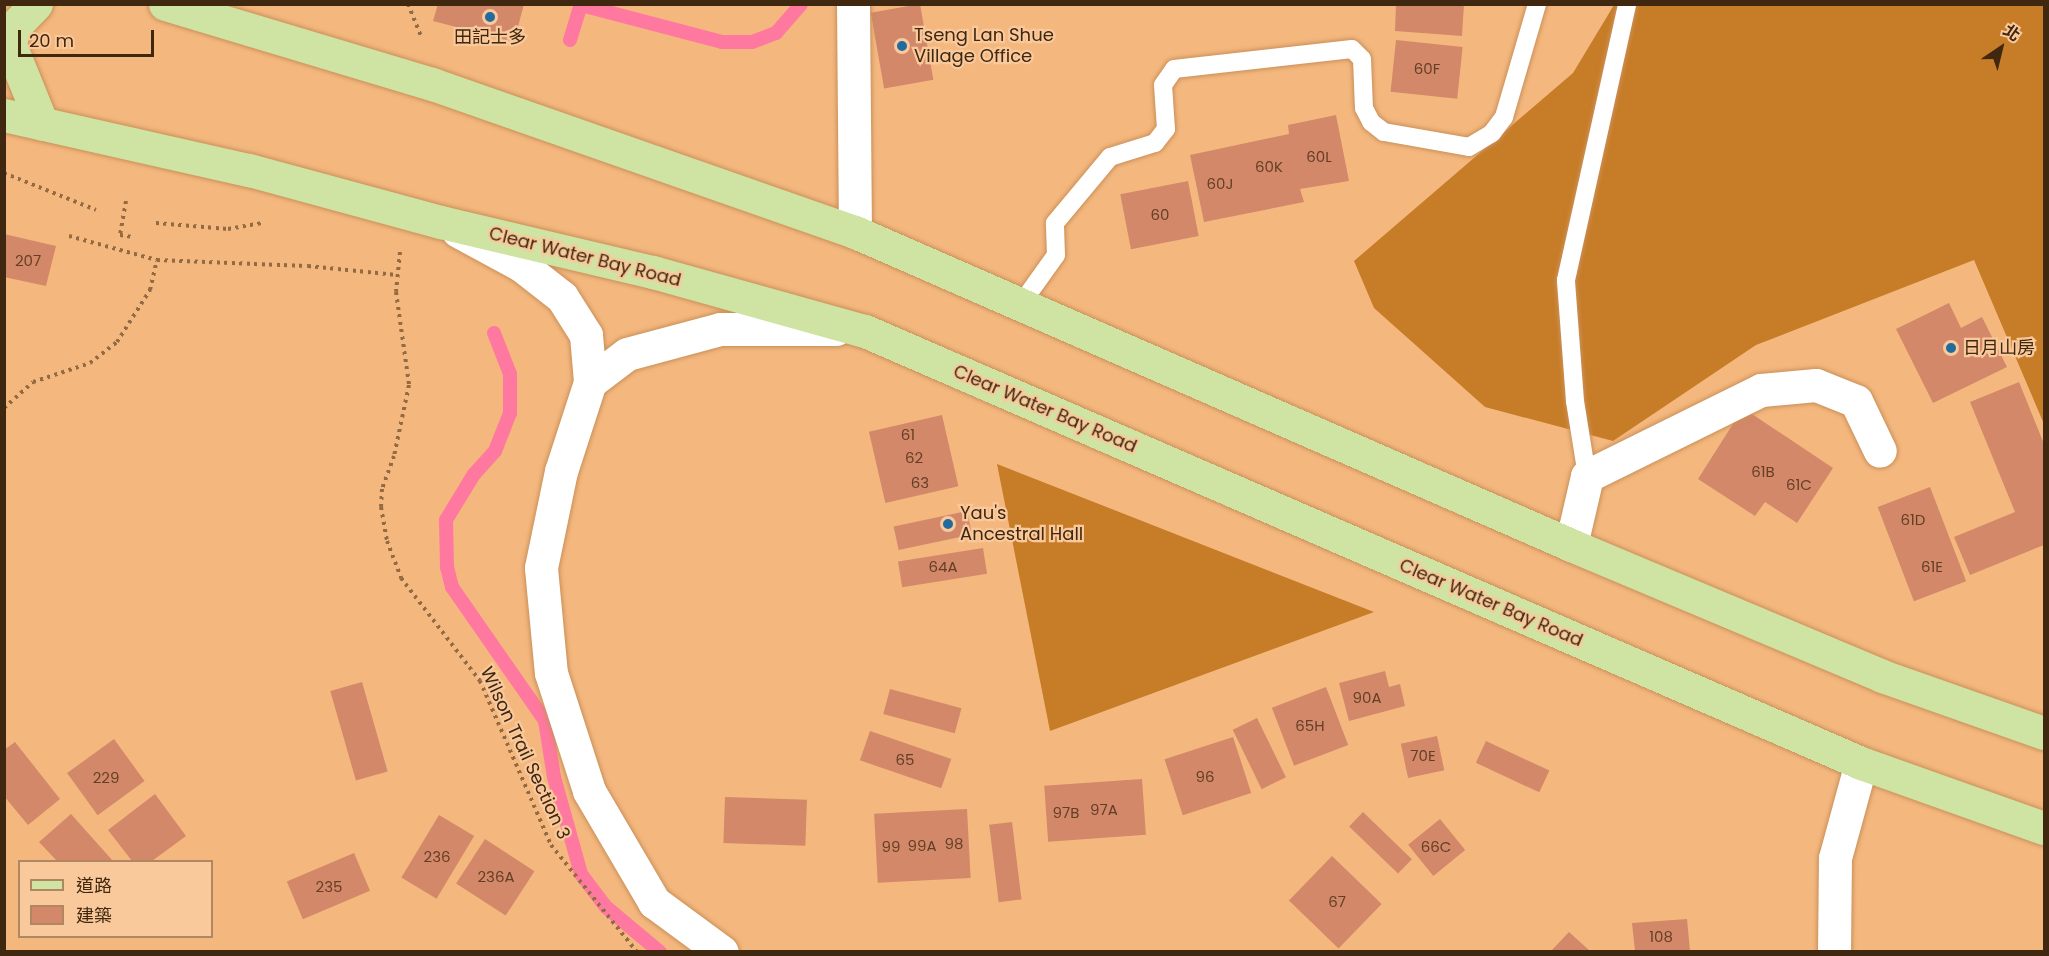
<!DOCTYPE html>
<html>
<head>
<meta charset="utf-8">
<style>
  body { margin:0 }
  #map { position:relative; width:2049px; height:956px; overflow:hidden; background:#f4b87f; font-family:Poppins,"Noto Sans TC",sans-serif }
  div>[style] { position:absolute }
  .forest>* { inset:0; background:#c77c27 }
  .stream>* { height:14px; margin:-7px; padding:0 7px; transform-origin:7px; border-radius:7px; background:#fe789f }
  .building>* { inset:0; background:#d28869; transform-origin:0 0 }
  .path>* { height:4px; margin-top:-2px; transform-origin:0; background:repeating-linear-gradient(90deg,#926a43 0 3px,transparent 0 7.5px) }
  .roads { filter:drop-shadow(0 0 2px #ca9059) drop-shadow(0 0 2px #ca9059) }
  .service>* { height:18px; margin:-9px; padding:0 9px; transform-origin:9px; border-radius:9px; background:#fff }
  .minor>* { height:33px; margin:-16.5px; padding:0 16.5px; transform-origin:16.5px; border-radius:16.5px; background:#fff }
  .primary>* { height:33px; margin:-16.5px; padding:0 16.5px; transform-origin:16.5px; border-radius:16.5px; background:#cfe3a2 }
  .dots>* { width:16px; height:16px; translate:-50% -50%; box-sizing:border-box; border:3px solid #f9c89b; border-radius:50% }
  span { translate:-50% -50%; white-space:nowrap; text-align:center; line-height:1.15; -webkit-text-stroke:4.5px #f9c89b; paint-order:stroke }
  .number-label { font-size:15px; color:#643f26 }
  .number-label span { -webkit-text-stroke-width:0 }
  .poi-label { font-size:18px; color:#3f2710 }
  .left { translate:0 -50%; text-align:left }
  .street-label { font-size:18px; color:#3f2710 }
  .frame { position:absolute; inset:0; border:6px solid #3f2710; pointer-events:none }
  .legend { position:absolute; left:18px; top:860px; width:195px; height:78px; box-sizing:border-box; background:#f9c89b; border:2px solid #af8863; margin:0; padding:8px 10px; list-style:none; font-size:18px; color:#3f2710 }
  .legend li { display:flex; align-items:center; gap:12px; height:30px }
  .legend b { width:30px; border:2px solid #af8863 }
  .north { position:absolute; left:1971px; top:18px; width:60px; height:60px; -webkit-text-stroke:4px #f9c89b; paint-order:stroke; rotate:35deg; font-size:16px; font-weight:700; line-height:24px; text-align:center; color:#3f2710 }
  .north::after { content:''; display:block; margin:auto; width:21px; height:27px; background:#3f2710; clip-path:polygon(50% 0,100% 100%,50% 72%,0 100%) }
  .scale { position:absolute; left:18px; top:30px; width:136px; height:27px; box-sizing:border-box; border:3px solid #3f2710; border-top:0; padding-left:8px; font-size:18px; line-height:21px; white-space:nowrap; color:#3f2710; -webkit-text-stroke:4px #f9c89b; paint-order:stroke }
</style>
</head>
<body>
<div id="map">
  <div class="forest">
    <div style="clip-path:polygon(1614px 5px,2044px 5px,2044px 424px,1974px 260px,1756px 345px,1613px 441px,1485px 407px,1374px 308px,1354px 261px,1573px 73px)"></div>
    <div style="clip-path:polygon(997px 464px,1374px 612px,1050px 731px)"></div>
  </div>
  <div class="stream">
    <div style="left:581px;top:5px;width:146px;rotate:14.7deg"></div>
    <div style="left:722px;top:42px;width:30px"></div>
    <div style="left:752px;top:42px;width:26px;rotate:-21deg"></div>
    <div style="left:776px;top:33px;width:38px;rotate:-49deg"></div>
    <div style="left:570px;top:40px;width:38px;rotate:-73deg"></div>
    <div style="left:494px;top:333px;width:44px;rotate:68.7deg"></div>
    <div style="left:510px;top:374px;width:39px;rotate:90deg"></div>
    <div style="left:510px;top:413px;width:41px;rotate:111.5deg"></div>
    <div style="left:495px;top:451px;width:31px;rotate:132deg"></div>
    <div style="left:474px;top:474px;width:54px;rotate:121.3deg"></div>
    <div style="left:446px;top:520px;width:47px;rotate:88.8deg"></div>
    <div style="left:447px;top:567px;width:21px;rotate:76deg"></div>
    <div style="left:452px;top:587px;width:163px;rotate:55.2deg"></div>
    <div style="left:545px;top:721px;width:57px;rotate:80.9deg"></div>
    <div style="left:554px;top:777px;width:101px;rotate:74.4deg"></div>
    <div style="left:581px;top:874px;width:41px;rotate:52.9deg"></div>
    <div style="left:606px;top:907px;width:70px;rotate:39.8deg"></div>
  </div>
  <div class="building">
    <div style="clip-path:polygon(438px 4px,524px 4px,514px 42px,433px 21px)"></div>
    <div style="left:920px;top:4px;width:77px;height:50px;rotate:80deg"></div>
    <div style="clip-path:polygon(1396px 4px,1464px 4px,1462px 36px,1395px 31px)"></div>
    <div style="left:1396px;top:40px;width:67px;height:52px;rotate:6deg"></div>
    <div style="clip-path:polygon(1336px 115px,1349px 181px,1300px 189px,1304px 202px,1204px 222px,1190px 155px,1289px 134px,1288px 125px)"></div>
    <div style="left:1188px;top:181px;width:56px;height:69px;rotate:79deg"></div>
    <div style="clip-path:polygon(4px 234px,56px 246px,46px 286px,4px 277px)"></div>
    <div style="clip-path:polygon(1949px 303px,1961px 328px,1982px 317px,2007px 367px,1933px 403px,1896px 329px)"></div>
    <div style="clip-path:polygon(2019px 382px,2044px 444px,2044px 545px,1970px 575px,1954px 537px,2015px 512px,1970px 402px)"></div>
    <div style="clip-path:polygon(1743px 408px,1833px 468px,1797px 523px,1765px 502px,1755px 516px,1698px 479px)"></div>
    <div style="left:942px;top:415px;width:73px;height:75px;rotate:77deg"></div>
    <div style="left:1930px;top:487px;width:101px;height:56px;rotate:69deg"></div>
    <div style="left:967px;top:511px;width:24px;height:75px;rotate:78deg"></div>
    <div style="left:983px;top:548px;width:26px;height:86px;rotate:81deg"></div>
    <div style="clip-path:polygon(1385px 671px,1389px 687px,1400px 684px,1405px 706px,1349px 721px,1339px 683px)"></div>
    <div style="left:362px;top:682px;width:93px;height:33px;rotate:74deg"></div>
    <div style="left:1326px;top:687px;width:62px;height:58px;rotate:69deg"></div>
    <div style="left:890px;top:689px;width:74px;height:26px;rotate:15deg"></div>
    <div style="left:1257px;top:718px;width:66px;height:27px;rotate:64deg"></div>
    <div style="left:870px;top:731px;width:86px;height:31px;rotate:19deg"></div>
    <div style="left:1437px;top:736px;width:35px;height:37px;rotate:78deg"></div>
    <div style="left:1233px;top:737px;width:59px;height:72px;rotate:72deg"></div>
    <div style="left:114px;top:739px;width:52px;height:58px;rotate:54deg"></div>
    <div style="left:1486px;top:741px;width:70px;height:24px;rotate:25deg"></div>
    <div style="clip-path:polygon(15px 742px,60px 799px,28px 825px,4px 796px,4px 750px)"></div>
    <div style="left:1142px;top:779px;width:56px;height:98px;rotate:86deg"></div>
    <div style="clip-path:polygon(155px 794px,186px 836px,152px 861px,132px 861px,108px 830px)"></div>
    <div style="left:725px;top:797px;width:82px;height:46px;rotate:2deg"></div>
    <div style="left:967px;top:809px;width:69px;height:93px;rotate:87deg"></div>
    <div style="left:1363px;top:812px;width:68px;height:20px;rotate:44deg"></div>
    <div style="clip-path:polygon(71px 814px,113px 861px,57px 861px,39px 842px)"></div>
    <div style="left:439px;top:815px;width:41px;height:73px;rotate:31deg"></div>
    <div style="left:1440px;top:819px;width:40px;height:41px;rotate:51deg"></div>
    <div style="left:1012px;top:822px;width:78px;height:23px;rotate:83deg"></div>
    <div style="left:485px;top:839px;width:59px;height:53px;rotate:33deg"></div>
    <div style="left:354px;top:853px;width:41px;height:73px;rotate:67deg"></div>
    <div style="left:1332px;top:856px;width:69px;height:62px;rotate:44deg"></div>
    <div style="clip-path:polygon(1687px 919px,1690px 951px,1635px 951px,1632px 923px)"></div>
    <div style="clip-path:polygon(1569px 932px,1590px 951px,1551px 951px)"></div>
  </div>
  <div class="path">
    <div style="left:408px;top:4px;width:35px;rotate:68deg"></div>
    <div style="left:4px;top:173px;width:99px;rotate:21.9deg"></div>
    <div style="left:126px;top:201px;width:35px;rotate:100deg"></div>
    <div style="left:120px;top:235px;width:12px;rotate:9deg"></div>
    <div style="left:156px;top:223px;width:72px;rotate:4.8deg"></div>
    <div style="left:228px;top:229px;width:34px;rotate:-10deg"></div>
    <div style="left:69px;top:236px;width:91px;rotate:15.3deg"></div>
    <div style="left:400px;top:252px;width:40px;rotate:95.7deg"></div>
    <div style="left:396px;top:292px;width:94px;rotate:82deg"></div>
    <div style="left:409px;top:385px;width:73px;rotate:101.9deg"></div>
    <div style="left:394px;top:456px;width:35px;rotate:110deg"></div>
    <div style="left:382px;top:489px;width:18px;rotate:93deg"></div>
    <div style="left:381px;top:507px;width:35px;rotate:80deg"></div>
    <div style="left:387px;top:541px;width:40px;rotate:69deg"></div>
    <div style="left:401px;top:578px;width:130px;rotate:52.5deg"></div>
    <div style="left:480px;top:681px;width:179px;rotate:66.6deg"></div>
    <div style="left:551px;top:845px;width:137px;rotate:51.2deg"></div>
    <div style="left:4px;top:408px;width:39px;rotate:-42deg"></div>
    <div style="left:33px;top:382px;width:60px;rotate:-18.4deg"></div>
    <div style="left:90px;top:363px;width:34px;rotate:-38deg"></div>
    <div style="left:117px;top:342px;width:62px;rotate:-57.6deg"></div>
    <div style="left:150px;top:290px;width:31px;rotate:-77deg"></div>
    <div style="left:157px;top:260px;width:151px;rotate:2.3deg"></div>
    <div style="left:308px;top:266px;width:89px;rotate:5.8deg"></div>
  </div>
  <div class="roads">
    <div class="service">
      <div style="left:1021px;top:304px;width:60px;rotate:-54.5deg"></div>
      <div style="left:1056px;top:255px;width:32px;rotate:-92deg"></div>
      <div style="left:1055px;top:223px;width:86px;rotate:-50.2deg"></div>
      <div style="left:1110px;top:157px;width:47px;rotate:-17.3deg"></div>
      <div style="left:1155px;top:143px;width:18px;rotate:-52deg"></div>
      <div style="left:1166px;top:129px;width:44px;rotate:-93.9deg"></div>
      <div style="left:1163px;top:85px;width:19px;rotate:-55deg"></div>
      <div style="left:1174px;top:69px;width:179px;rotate:-6.4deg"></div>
      <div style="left:1352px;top:49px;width:14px;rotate:45deg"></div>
      <div style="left:1362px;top:59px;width:49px;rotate:87.7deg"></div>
      <div style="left:1364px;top:108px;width:16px;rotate:63deg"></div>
      <div style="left:1371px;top:122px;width:16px;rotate:38deg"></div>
      <div style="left:1384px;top:132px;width:86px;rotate:10deg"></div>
      <div style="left:1469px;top:147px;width:27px;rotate:-31deg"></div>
      <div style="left:1492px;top:133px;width:20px;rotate:-53deg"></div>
      <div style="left:1504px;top:117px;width:118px;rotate:-73.7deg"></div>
      <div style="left:1587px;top:476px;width:76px;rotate:-99.1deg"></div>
      <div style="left:1575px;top:401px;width:121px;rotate:-94.3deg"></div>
      <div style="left:1566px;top:280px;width:283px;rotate:-77.5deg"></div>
    </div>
    <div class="minor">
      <div style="left:853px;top:4px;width:228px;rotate:89.5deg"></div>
      <div style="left:458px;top:231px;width:72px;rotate:28.4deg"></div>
      <div style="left:521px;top:265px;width:52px;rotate:38deg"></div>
      <div style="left:562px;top:297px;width:45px;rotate:57.7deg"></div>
      <div style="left:586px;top:335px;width:47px;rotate:85.1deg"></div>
      <div style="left:590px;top:382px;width:94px;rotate:108deg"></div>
      <div style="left:561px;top:471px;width:99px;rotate:101.7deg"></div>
      <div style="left:541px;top:568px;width:105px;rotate:84.6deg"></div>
      <div style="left:551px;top:673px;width:124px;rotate:72.1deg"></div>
      <div style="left:589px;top:791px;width:129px;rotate:59.6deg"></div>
      <div style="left:654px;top:902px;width:84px;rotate:36.3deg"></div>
      <div style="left:590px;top:382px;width:46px;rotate:-37.1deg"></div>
      <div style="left:627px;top:354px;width:96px;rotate:-15deg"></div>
      <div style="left:720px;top:329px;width:116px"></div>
      <div style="left:1571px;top:545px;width:71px;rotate:-76.9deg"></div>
      <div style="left:1587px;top:476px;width:194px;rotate:-26.3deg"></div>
      <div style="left:1761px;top:390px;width:55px;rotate:-5.2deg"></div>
      <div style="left:1816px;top:385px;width:43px;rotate:21.8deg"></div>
      <div style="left:1856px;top:401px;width:55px;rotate:64.4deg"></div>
      <div style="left:1834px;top:952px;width:94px;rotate:-89.4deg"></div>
      <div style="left:1835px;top:858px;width:98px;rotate:-74.7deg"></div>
    </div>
    <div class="primary">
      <div style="left:36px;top:4px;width:32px;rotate:134deg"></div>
      <div style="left:14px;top:27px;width:18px;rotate:103deg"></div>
      <div style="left:10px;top:45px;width:85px;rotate:67.9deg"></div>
      <div style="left:165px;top:4px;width:279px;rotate:16.7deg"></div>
      <div style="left:432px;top:84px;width:448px;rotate:19.3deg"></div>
      <div style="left:855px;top:232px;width:781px;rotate:23.61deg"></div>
      <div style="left:1571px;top:545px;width:337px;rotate:22.8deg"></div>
      <div style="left:1882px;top:676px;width:172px;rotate:19.4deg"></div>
      <div style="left:4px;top:115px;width:251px;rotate:12.7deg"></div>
      <div style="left:249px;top:170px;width:199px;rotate:15.2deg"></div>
      <div style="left:441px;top:222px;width:218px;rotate:13.3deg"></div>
      <div style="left:653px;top:272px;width:220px;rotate:15.6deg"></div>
      <div style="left:865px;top:331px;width:1086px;rotate:23.45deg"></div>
      <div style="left:1861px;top:763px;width:194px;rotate:19.6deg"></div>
    </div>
  </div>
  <div class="dots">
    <div style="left:490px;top:17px;background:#216b9e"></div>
    <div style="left:902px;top:46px;background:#216b9e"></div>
    <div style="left:1951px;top:348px;background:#216b9e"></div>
    <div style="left:948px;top:524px;background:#216b9e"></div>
  </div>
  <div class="number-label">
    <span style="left:1427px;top:69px">60F</span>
    <span style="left:1319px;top:157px">60L</span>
    <span style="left:1269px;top:167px">60K</span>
    <span style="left:1220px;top:184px">60J</span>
    <span style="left:1160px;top:215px">60</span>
    <span style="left:28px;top:261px">207</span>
    <span style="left:908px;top:435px">61</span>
    <span style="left:914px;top:458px">62</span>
    <span style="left:1763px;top:472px">61B</span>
    <span style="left:920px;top:483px">63</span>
    <span style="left:1799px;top:485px">61C</span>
    <span style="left:1913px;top:520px">61D</span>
    <span style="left:943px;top:567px">64A</span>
    <span style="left:1932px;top:567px">61E</span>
    <span style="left:1367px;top:698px">90A</span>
    <span style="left:1310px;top:726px">65H</span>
    <span style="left:1423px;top:756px">70E</span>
    <span style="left:905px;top:760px">65</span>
    <span style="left:1205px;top:777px">96</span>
    <span style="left:106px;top:778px">229</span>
    <span style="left:1104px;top:810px">97A</span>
    <span style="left:1066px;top:813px">97B</span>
    <span style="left:954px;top:844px">98</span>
    <span style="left:922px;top:846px">99A</span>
    <span style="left:891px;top:847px">99</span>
    <span style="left:1436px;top:847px">66C</span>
    <span style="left:437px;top:857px">236</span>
    <span style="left:496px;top:877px">236A</span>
    <span style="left:329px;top:887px">235</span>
    <span style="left:1337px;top:902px">67</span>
    <span style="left:1661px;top:937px">108</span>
  </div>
  <div class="poi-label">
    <span class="left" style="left:914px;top:46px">Tseng Lan Shue<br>Village Office</span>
    <span style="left:490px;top:37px">田記士多</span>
    <span class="left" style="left:1963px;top:348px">日月山房</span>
    <span class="left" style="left:960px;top:524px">Yau's<br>Ancestral Hall</span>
  </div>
  <div class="street-label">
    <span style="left:585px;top:257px;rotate:14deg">Clear Water Bay Road</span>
    <span style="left:1045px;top:409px;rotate:23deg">Clear Water Bay Road</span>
    <span style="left:1491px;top:603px;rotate:23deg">Clear Water Bay Road</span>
    <span style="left:525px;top:753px;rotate:65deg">Wilson Trail Section 3</span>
  </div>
  <div class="frame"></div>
  <ul class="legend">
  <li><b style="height:8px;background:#cfe3a2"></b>道路</li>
  <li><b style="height:16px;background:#d28869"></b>建築</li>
  </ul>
  <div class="north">北</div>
  <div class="scale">20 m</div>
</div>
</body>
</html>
